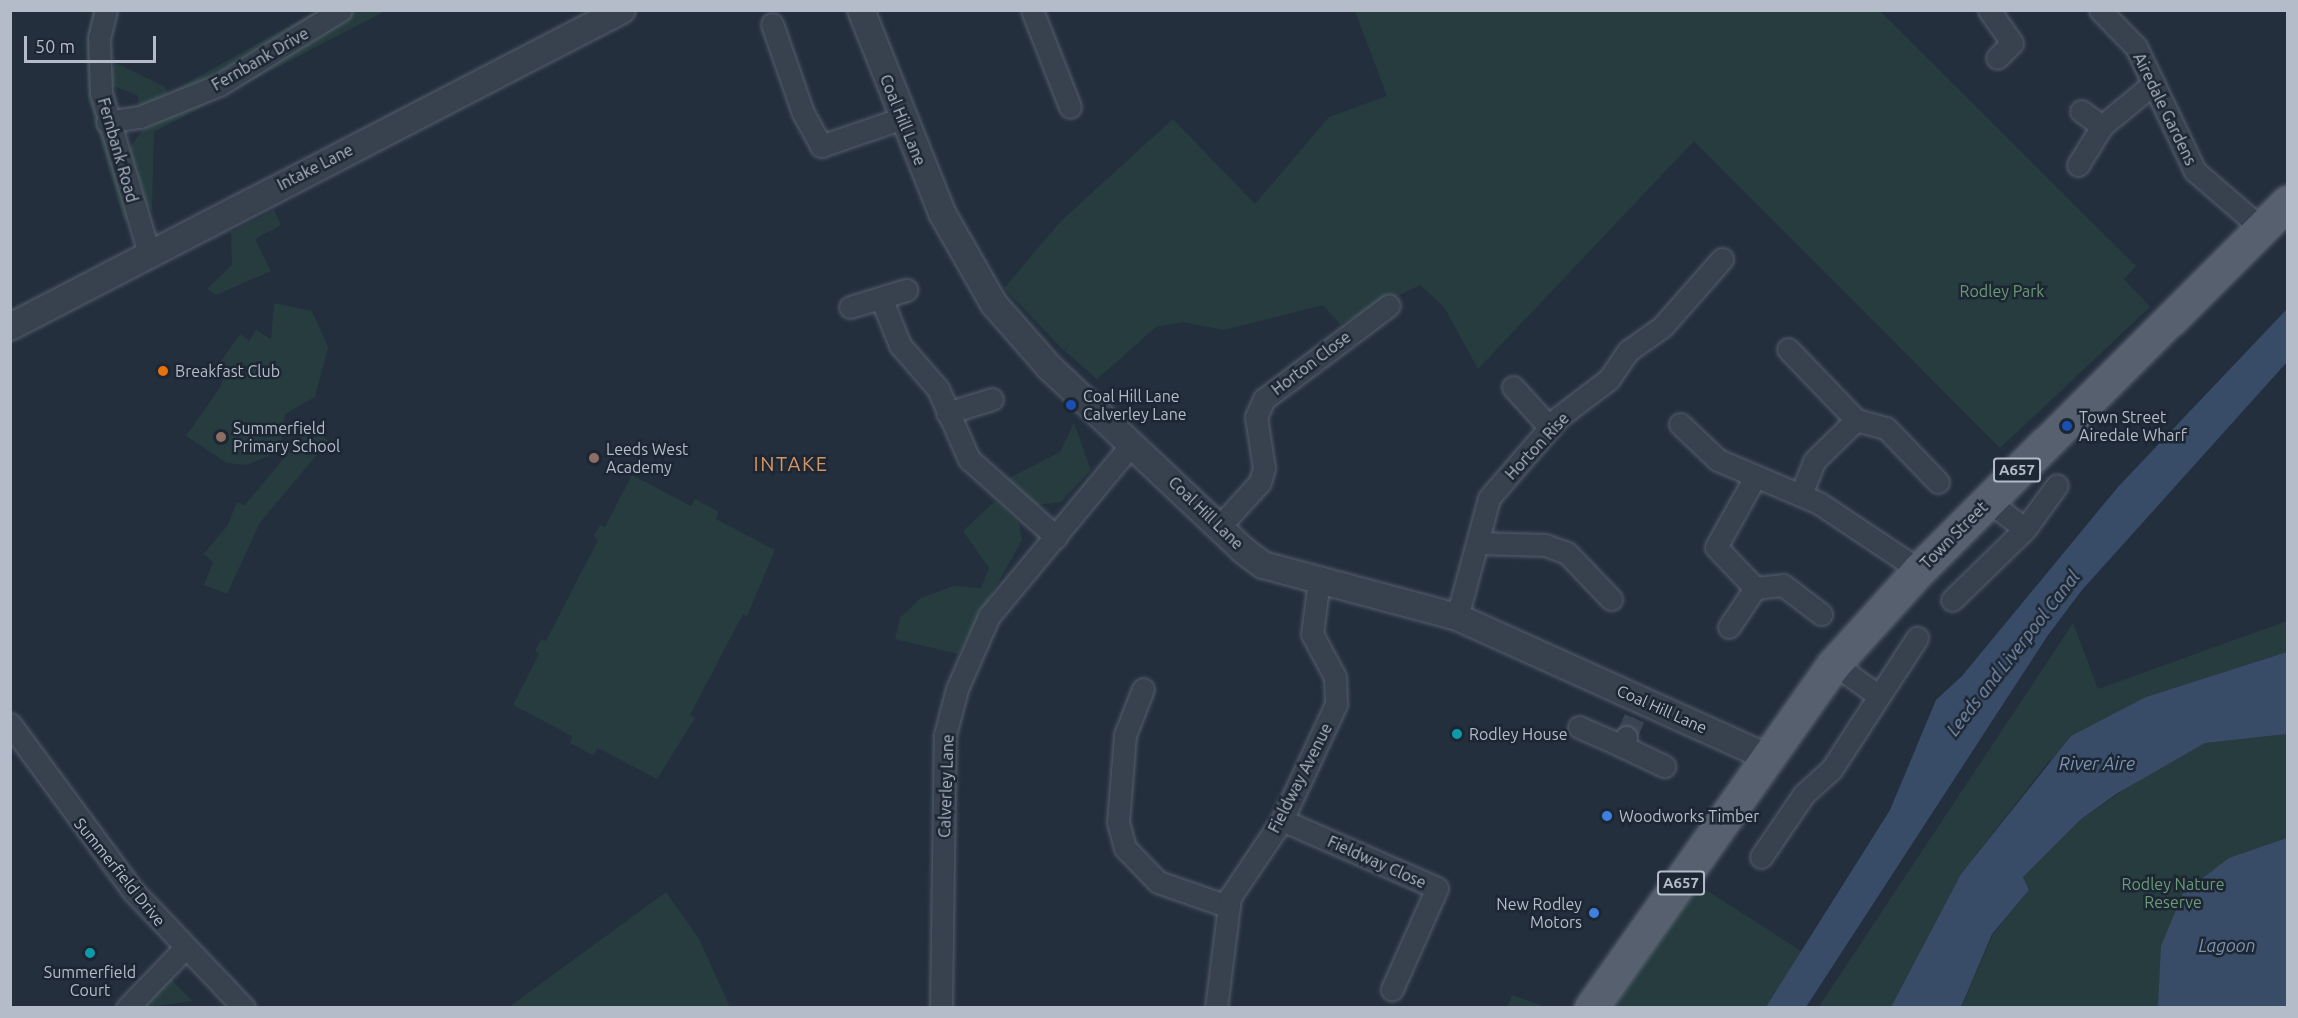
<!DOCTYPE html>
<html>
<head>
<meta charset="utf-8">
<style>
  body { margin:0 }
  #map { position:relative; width:2298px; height:1018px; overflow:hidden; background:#242f3e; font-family:Ubuntu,sans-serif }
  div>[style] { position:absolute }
  .green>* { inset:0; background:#263c3f; transform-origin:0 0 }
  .water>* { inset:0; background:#394c67 }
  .minor-tunnel>* { height:21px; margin-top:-10.5px; transform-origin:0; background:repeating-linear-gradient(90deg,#3a4453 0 21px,transparent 0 31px) }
  .roads { filter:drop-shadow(0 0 2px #565f6c) drop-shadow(0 0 2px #565f6c) }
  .minor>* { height:21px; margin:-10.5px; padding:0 10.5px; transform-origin:10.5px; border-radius:10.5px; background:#38414e }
  .tertiary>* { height:26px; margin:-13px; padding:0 13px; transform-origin:13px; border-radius:13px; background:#38414e }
  .primary>* { height:33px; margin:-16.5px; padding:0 16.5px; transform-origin:16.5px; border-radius:16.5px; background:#56606e }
  .dots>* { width:16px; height:16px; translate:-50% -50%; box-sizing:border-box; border:3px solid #1d2633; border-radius:50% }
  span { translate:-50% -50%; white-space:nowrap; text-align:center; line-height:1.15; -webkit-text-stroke:5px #1d2633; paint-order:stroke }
  .shield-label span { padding:2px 4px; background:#1d2633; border:2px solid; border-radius:4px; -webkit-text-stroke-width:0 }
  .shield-label { font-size:15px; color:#b4bcc9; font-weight:700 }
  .street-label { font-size:16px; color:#b4bcc9 }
  .park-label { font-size:16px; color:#6b9a76 }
  .poi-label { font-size:16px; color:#b4bcc9 }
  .left { translate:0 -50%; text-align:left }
  .right { translate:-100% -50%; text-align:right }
  .water-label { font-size:18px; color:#7c92b1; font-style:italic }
  .quarter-label { font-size:20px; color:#d59563; letter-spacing:1.5px }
  .frame { position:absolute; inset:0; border:12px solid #b4bcc9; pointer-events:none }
  .scale { position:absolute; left:24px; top:36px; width:132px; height:27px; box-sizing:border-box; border:3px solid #b4bcc9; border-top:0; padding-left:8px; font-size:18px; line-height:21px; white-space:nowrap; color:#b4bcc9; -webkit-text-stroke:4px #1d2633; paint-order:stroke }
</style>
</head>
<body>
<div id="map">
  <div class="green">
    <div style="clip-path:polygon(1879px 10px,2136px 266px,2124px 279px,2150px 307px,2000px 448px,1694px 141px,1478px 369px,1444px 307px,1420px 285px,1340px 324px,1323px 305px,1224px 330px,1183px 322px,1156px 327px,1097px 379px,1065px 351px,1071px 340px,1064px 351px,1004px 288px,1061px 221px,1173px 119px,1255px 204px,1329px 117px,1387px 96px,1355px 11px)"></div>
    <div style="clip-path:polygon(92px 11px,98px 11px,93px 99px,130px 218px,124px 221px,88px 99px,86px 43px)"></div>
    <div style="clip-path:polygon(316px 11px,330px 11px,176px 95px,174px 90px)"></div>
    <div style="clip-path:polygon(356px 11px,385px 11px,154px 132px,152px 210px,143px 205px,127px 151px,151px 119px)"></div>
    <div style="clip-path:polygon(116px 63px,165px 87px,170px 98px,140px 107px,137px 95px,111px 85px,110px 72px)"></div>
    <div style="clip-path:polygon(274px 210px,281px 225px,255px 239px,271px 271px,216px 295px,207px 289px,232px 265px,231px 232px)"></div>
    <div style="clip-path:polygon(274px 303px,312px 311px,328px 347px,315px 397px,285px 414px,281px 440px,269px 456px,246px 465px,227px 463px,186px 436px,219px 389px,225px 375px,219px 371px,210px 377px,240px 334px,249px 340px,244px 349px,256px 330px,271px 339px)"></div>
    <div style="clip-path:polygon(1074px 423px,1091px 470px,1061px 502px,1037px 505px,1011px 488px,1007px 479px,1060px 452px)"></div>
    <div style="left:311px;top:426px;width:23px;height:167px;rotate:40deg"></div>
    <div style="clip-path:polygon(632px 475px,691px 506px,695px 499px,719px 512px,716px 519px,775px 550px,747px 616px,743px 614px,690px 715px,695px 718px,657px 779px,598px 748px,593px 755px,570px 743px,572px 736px,513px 705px,539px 654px,535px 651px,541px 639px,546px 641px,598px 540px,594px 536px,600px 525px,605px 527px)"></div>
    <div style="clip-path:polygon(995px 501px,1019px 523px,1022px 540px,958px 654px,895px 639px,900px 618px,921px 598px,954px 586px,981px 588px,989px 568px,963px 531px)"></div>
    <div style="clip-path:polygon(237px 502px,264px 514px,227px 594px,204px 585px)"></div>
    <div style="clip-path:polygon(2287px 621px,2287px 652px,2146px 697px,2049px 761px,1961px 874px,1891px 1007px,1818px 1008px,2073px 623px,2098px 689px)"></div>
    <div style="clip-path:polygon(2287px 734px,2287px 1007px,1961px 1008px,1993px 934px,2029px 890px,2023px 877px,2080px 820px,2151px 771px,2205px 743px)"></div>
    <div style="clip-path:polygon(1697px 884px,1804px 953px,1766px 1007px,1613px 1008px)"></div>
    <div style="clip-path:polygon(666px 892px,699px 939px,730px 1007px,509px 1007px)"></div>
    <div style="clip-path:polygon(171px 979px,192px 1001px,141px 1008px)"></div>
    <div style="clip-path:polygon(1512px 995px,1545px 1007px,1508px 1007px)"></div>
  </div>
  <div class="water">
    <div style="clip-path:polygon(2287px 309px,2287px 362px,2082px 590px,2048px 635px,1806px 1007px,1766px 1007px,1890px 810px,1936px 700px,1962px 676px,2118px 487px)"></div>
    <div style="clip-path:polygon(2287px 652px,2287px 734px,2205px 743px,2116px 794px,2080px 820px,2023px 877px,2029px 890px,1992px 934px,1961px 1007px,1891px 1007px,1961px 874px,2071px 736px,2146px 697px)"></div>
    <div style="clip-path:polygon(2287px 838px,2287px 1007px,2158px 1007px,2161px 946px,2183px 893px,2229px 858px)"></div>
  </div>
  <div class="minor-tunnel">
    <div style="left:1626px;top:737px;width:22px;rotate:-66deg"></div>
  </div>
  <div class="roads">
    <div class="minor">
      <div style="left:106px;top:10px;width:29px;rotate:104deg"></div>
      <div style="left:99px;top:38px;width:55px;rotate:87.9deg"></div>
      <div style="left:101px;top:93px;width:167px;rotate:73.3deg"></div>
      <div style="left:1032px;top:10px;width:104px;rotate:68.6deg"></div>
      <div style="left:1989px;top:10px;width:40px;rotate:55.1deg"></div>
      <div style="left:2012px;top:43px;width:21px;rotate:135deg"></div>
      <div style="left:2100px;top:10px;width:52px;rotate:45.8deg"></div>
      <div style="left:2136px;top:47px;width:137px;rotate:64.6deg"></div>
      <div style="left:2195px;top:171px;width:87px;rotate:40.8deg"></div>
      <div style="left:772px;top:24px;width:94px;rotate:70.8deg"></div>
      <div style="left:803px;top:113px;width:38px;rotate:61deg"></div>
      <div style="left:821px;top:146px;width:83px;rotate:-18.9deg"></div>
      <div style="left:2081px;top:111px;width:26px;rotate:36deg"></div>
      <div style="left:107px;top:122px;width:33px;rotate:-9deg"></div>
      <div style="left:140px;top:117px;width:85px;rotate:-22.1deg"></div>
      <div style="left:219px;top:85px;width:143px;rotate:-31.6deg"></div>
      <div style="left:2078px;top:165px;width:46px;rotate:-58.4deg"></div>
      <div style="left:2102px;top:126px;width:67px;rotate:-39.6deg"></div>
      <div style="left:881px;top:298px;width:51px;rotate:68deg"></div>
      <div style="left:900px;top:345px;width:58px;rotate:49.2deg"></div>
      <div style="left:938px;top:389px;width:77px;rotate:66.1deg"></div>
      <div style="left:969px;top:459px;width:117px;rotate:41.9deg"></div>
      <div style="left:850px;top:307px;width:59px;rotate:-16.9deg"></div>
      <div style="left:1788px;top:349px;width:98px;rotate:46.2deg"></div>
      <div style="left:1856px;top:420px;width:31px;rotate:15deg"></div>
      <div style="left:1886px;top:428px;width:75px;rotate:46.1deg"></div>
      <div style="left:1513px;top:387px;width:55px;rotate:47.9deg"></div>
      <div style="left:947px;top:413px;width:47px;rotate:-17.3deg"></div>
      <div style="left:1680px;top:424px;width:52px;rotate:43.5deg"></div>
      <div style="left:1718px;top:460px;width:110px;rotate:23.1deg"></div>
      <div style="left:1819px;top:503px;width:120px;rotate:33.8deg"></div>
      <div style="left:1755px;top:477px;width:80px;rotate:119.1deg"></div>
      <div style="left:1716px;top:547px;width:57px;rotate:46.4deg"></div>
      <div style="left:1755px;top:588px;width:28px;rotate:-6deg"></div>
      <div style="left:1783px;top:585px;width:48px;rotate:37.3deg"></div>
      <div style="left:1801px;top:494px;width:35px;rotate:-68deg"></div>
      <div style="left:1814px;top:461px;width:59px;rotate:-44.3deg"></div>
      <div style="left:1988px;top:501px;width:46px;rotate:37.1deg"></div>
      <div style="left:1220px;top:526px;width:59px;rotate:-47.7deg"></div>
      <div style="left:1260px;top:482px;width:15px;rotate:-74deg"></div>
      <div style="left:1264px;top:468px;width:52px;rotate:-98.9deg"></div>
      <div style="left:1256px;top:417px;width:20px;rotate:-66deg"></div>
      <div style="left:1264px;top:399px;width:156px;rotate:-36.9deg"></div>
      <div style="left:1478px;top:543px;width:67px;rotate:1.7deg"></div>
      <div style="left:1545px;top:545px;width:23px;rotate:20deg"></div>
      <div style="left:1567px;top:553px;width:64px;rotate:46.3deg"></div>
      <div style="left:1952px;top:600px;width:102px;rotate:-44.2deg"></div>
      <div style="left:2025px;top:529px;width:54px;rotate:-54deg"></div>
      <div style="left:1457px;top:617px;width:123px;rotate:-74.9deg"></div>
      <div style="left:1489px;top:498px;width:107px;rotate:-49.2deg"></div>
      <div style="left:1559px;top:417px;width:63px;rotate:-37.2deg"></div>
      <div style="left:1609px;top:379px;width:34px;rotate:-56deg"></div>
      <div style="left:1628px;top:351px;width:42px;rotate:-35.2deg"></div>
      <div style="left:1662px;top:327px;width:91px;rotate:-48.6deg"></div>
      <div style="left:1729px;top:627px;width:47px;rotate:-56.3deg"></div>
      <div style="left:1834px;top:664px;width:52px;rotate:35.5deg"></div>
      <div style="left:1143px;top:689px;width:49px;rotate:111.4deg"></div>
      <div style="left:1125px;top:735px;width:87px;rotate:94.6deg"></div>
      <div style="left:1118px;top:822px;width:27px;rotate:75deg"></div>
      <div style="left:1125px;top:848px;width:47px;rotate:45.9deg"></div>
      <div style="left:1158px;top:882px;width:73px;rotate:19.2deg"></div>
      <div style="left:10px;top:724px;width:209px;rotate:53.6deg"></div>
      <div style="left:134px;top:892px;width:160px;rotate:46.5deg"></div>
      <div style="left:1579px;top:727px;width:47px;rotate:23.8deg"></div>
      <div style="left:1626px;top:737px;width:10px;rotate:114deg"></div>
      <div style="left:1622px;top:746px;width:47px;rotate:25.5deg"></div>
      <div style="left:1282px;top:820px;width:169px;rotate:23.7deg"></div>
      <div style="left:1437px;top:888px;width:111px;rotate:114deg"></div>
      <div style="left:1761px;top:857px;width:76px;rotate:-55.7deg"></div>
      <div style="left:1804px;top:794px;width:36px;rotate:-42deg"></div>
      <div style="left:1831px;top:770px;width:158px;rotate:-56.9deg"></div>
      <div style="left:127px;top:1008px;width:82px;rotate:-46deg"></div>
      <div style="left:941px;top:1008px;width:273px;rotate:-89.2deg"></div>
      <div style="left:945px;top:735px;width:48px;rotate:-75.4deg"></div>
      <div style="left:957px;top:689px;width:80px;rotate:-66.3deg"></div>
      <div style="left:989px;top:616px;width:224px;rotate:-50.3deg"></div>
      <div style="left:1216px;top:1008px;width:112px;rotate:-82.8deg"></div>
      <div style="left:1230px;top:897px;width:93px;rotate:-56deg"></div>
      <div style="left:1282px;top:820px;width:128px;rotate:-65deg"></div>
      <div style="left:1336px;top:704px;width:27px;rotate:-92deg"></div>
      <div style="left:1335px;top:677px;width:49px;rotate:-118.1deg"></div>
      <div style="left:1312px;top:634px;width:54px;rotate:-82.6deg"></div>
    </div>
    <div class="tertiary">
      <div style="left:861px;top:10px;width:219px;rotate:68.2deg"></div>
      <div style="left:942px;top:213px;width:105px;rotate:60.3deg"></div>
      <div style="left:994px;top:304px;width:84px;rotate:48.9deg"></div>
      <div style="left:1049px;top:367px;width:267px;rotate:43.3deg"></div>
      <div style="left:1243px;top:550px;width:25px;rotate:37deg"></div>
      <div style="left:1263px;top:565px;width:201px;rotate:15deg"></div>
      <div style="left:1457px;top:617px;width:342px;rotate:24.3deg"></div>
      <div style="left:10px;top:327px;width:689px;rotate:-27.38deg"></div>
    </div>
    <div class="primary">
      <div style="left:1591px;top:1008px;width:421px;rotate:-54.8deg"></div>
      <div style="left:1834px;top:664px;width:127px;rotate:-47.9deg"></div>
      <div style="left:1919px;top:570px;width:521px;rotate:-44.92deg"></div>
    </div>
  </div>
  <div class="dots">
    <div style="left:163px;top:371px;background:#e8710a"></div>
    <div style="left:1071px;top:405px;background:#1a4fb4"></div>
    <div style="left:2067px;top:426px;background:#1a4fb4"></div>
    <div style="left:221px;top:437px;background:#8d6e63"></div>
    <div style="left:594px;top:458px;background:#8d6e63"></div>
    <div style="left:1457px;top:734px;background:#0f9aa8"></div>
    <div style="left:1607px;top:816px;background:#3f7fe0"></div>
    <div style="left:1594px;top:913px;background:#3f7fe0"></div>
    <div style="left:90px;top:953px;background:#0f9aa8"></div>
  </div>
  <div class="shield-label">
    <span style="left:2017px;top:470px">A657</span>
    <span style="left:1681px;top:883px">A657</span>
  </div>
  <div class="street-label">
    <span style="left:260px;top:59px;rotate:-30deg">Fernbank Drive</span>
    <span style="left:2165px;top:109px;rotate:64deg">Airedale Gardens</span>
    <span style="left:903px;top:120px;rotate:68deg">Coal Hill Lane</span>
    <span style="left:118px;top:150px;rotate:74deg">Fernbank Road</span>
    <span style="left:315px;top:167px;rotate:-27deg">Intake Lane</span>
    <span style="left:1311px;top:363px;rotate:-37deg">Horton Close</span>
    <span style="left:1537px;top:446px;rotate:-47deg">Horton Rise</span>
    <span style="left:1206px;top:513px;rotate:44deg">Coal Hill Lane</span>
    <span style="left:1954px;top:535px;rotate:-45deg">Town Street</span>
    <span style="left:1662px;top:709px;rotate:24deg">Coal Hill Lane</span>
    <span style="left:1300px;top:778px;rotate:-63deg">Fieldway Avenue</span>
    <span style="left:946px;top:786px;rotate:-88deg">Calverley Lane</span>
    <span style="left:1377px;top:862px;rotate:24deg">Fieldway Close</span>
    <span style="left:120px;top:872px;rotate:51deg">Summerfield Drive</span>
  </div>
  <div class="park-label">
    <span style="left:2002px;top:291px">Rodley Park</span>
    <span style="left:2173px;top:893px">Rodley Nature<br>Reserve</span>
  </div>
  <div class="poi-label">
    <span class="left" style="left:175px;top:371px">Breakfast Club</span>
    <span class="left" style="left:1083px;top:405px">Coal Hill Lane<br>Calverley Lane</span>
    <span class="left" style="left:2079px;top:426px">Town Street<br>Airedale Wharf</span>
    <span class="left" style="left:233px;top:437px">Summerfield<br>Primary School</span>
    <span class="left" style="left:606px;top:458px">Leeds West<br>Academy</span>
    <span class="left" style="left:1469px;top:734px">Rodley House</span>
    <span class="left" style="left:1619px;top:816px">Woodworks Timber</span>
    <span class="right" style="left:1582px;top:913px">New Rodley<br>Motors</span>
    <span style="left:90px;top:981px">Summerfield<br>Court</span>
  </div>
  <div class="water-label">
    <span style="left:2013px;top:653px;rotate:-52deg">Leeds and Liverpool Canal</span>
    <span style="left:2097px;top:763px">River Aire</span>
    <span style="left:2227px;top:945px">Lagoon</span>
  </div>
  <div class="quarter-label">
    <span style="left:791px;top:463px">INTAKE</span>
  </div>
  <div class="frame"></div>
  <div class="scale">50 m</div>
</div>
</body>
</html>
